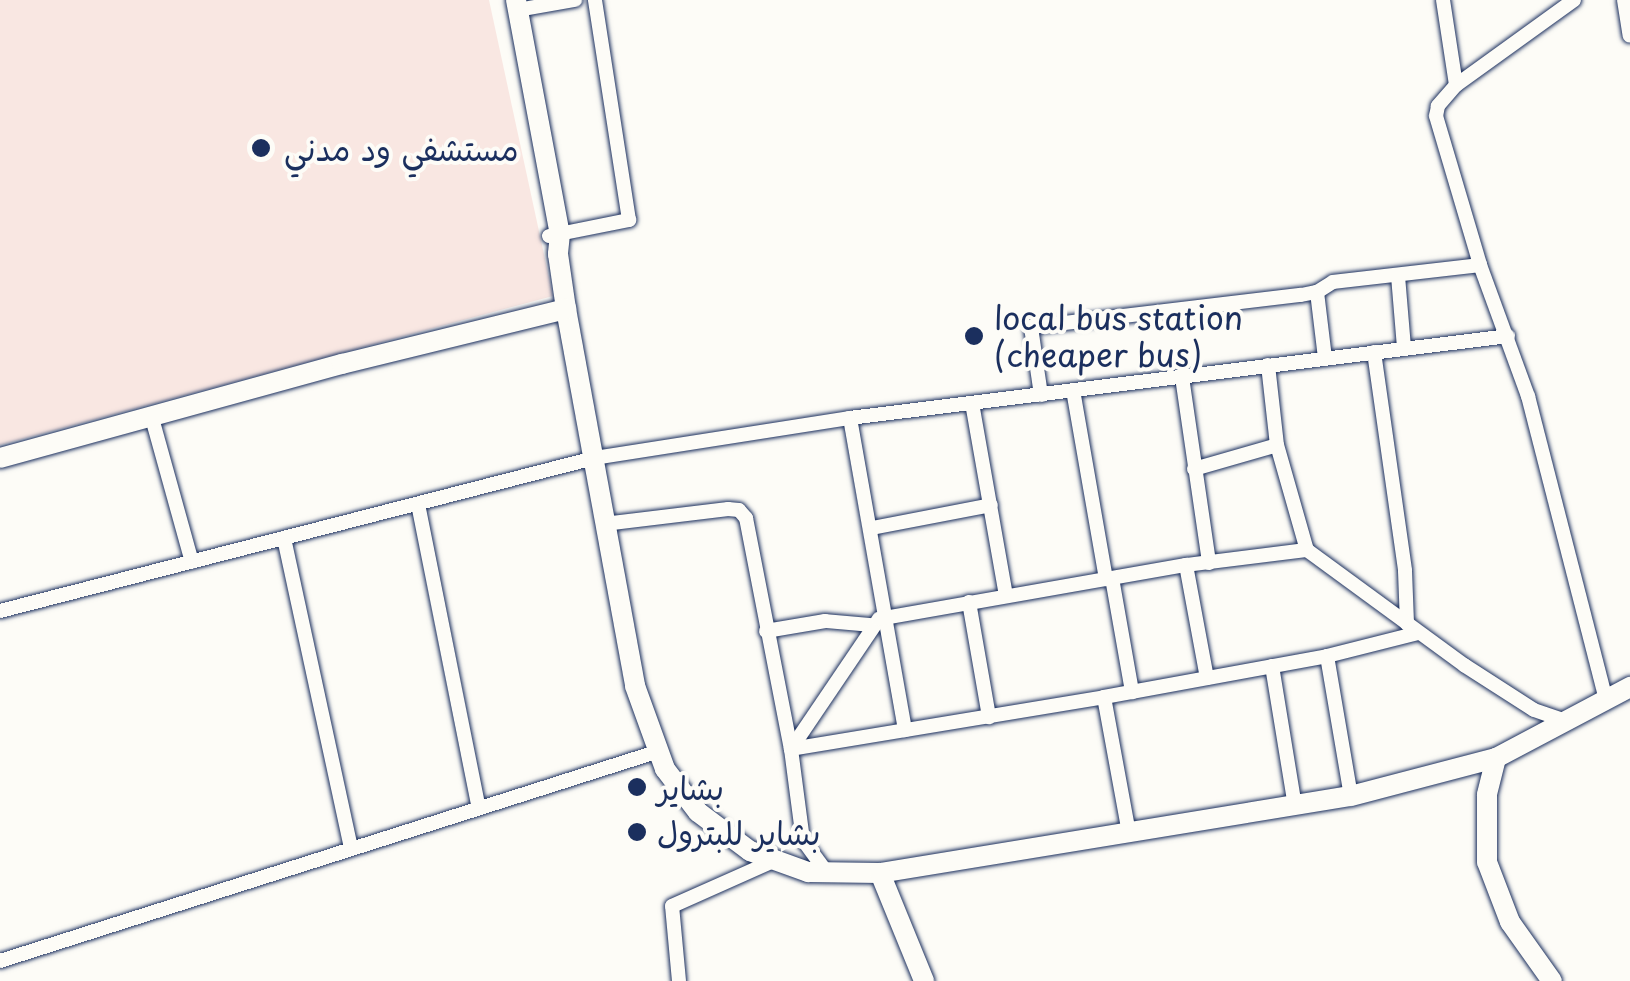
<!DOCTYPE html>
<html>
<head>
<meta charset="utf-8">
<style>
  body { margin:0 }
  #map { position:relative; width:1630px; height:981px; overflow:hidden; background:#fdfcf7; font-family:"Playpen Sans","Playpen Sans Arabic",sans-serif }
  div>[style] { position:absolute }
  .built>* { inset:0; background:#f9e7e2 }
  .roads { filter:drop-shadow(0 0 2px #1b2f5e) drop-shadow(0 0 2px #1b2f5e) }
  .street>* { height:14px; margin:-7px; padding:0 7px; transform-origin:7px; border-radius:7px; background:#fdfcf7 }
  .secondary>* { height:20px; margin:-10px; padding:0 10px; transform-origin:10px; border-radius:10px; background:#fdfcf7 }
  .dots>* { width:28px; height:28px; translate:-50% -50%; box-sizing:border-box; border:5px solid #fdfcf7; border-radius:50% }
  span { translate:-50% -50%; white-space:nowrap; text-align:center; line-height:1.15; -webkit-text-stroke:8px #fdfcf7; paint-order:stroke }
  .poi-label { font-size:32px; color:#1b2f5e }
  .left { translate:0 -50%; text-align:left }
</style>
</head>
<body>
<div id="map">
  <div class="built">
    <div style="clip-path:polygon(0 0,489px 0,553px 296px,0 445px)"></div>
  </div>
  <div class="roads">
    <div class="street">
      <div style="left:1443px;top:0;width:86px;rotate:81.3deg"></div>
      <div style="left:1574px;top:0;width:145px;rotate:144.2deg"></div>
      <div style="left:1456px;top:85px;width:28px;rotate:131deg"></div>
      <div style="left:1438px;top:106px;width:10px;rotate:101deg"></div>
      <div style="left:1436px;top:116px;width:155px;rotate:73.5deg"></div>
      <div style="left:1480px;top:265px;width:140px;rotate:69.9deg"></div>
      <div style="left:1528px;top:396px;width:314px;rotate:75.6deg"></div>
      <div style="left:1624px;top:0;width:36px;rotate:81deg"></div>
      <div style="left:518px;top:10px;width:58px;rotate:-10deg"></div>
      <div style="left:549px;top:236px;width:82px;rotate:-11.3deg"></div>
      <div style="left:629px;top:220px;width:223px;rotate:-98.8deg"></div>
      <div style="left:1398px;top:276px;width:72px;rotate:85.2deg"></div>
      <div style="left:1317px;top:292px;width:66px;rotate:83.1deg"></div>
      <div style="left:1374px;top:352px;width:221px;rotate:81.9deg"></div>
      <div style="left:1405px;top:571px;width:53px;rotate:87.8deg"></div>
      <div style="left:1268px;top:365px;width:81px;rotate:83.6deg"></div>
      <div style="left:1277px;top:445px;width:109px;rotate:74.1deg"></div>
      <div style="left:1307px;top:550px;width:195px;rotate:36.2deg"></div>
      <div style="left:1464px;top:665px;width:83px;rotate:32.7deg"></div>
      <div style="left:1534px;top:710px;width:31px;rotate:19deg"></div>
      <div style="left:1182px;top:377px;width:188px;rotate:81.7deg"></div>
      <div style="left:1073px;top:390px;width:192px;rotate:80.1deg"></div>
      <div style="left:1041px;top:395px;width:69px;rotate:-98.4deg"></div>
      <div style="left:1031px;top:327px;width:272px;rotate:-6.8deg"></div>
      <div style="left:1301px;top:295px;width:16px;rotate:-11deg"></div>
      <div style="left:1317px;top:292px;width:19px;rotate:-32deg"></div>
      <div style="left:1333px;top:282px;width:148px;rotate:-6.6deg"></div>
      <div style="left:972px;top:403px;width:196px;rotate:80deg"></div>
      <div style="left:152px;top:418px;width:149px;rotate:74.5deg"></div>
      <div style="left:850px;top:418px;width:317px;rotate:80deg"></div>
      <div style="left:1194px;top:469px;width:86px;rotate:-16.1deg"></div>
      <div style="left:418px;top:504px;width:310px;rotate:78.7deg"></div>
      <div style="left:604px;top:524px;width:125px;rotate:-6.9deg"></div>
      <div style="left:728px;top:509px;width:11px;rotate:5deg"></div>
      <div style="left:739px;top:510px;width:11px;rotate:49deg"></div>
      <div style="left:746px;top:518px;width:235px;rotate:79deg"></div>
      <div style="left:791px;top:749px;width:92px;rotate:82.5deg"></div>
      <div style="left:803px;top:840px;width:42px;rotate:53.7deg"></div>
      <div style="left:872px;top:528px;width:121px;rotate:-10.9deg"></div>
      <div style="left:284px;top:538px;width:316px;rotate:77.8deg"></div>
      <div style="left:1186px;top:565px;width:115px;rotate:79.5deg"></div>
      <div style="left:1112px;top:578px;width:116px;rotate:80deg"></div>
      <div style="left:969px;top:602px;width:117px;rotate:80.1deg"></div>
      <div style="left:0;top:611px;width:613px;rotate:-14.44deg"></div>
      <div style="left:594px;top:458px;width:259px;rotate:-8.9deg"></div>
      <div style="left:850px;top:418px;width:663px;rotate:-7.1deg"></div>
      <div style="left:766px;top:631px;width:60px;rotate:-9.6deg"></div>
      <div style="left:825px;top:621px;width:46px;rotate:5deg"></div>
      <div style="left:1327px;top:656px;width:142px;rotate:80.3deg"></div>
      <div style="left:1272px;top:666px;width:142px;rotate:80.7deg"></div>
      <div style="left:1104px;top:697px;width:138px;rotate:79.6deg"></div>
      <div style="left:791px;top:749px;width:317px;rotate:-9.4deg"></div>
      <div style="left:1104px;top:697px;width:227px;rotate:-10.4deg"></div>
      <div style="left:1327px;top:656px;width:94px;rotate:-14.2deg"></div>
      <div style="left:791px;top:749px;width:157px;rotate:-55.9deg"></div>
      <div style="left:879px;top:619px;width:312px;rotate:-10deg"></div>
      <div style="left:1186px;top:565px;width:122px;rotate:-7.1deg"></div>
      <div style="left:0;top:961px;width:688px;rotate:-17.67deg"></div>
      <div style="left:679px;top:981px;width:75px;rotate:-95.3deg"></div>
      <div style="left:672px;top:906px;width:108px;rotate:-24deg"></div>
    </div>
    <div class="secondary">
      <div style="left:516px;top:0;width:238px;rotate:79.4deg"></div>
      <div style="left:560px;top:234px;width:20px;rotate:96deg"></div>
      <div style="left:558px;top:254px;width:56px;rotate:81.7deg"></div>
      <div style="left:566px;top:309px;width:383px;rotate:79.6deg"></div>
      <div style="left:635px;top:686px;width:88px;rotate:70.1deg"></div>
      <div style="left:665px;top:769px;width:54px;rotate:52.5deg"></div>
      <div style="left:698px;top:812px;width:65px;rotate:36.9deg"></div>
      <div style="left:750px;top:851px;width:62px;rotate:19.9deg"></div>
      <div style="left:808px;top:872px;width:72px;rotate:0.8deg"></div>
      <div style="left:880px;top:873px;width:477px;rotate:-9.3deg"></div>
      <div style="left:1351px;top:796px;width:150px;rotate:-14.7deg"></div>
      <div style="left:1496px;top:758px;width:152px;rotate:-27.9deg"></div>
      <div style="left:0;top:458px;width:355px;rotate:-15.4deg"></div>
      <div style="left:342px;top:364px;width:231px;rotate:-13.8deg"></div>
      <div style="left:1496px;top:758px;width:38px;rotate:104deg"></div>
      <div style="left:1487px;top:795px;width:67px;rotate:90deg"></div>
      <div style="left:1487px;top:862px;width:64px;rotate:69deg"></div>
      <div style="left:1510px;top:922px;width:72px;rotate:54.6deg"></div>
      <div style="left:880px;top:873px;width:117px;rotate:67.8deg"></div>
    </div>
  </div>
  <div class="dots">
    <div style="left:261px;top:148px;background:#1b2f5e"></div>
    <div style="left:974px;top:336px;background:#1b2f5e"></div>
    <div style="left:637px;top:787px;background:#1b2f5e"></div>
    <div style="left:637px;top:832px;background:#1b2f5e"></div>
  </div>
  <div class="poi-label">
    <span class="left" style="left:284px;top:148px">مستشفي ود مدني</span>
    <span class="left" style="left:994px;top:336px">local bus station<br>(cheaper bus)</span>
    <span class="left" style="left:657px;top:787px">بشاير</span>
    <span class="left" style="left:657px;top:832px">بشاير للبترول</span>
  </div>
</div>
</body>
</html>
